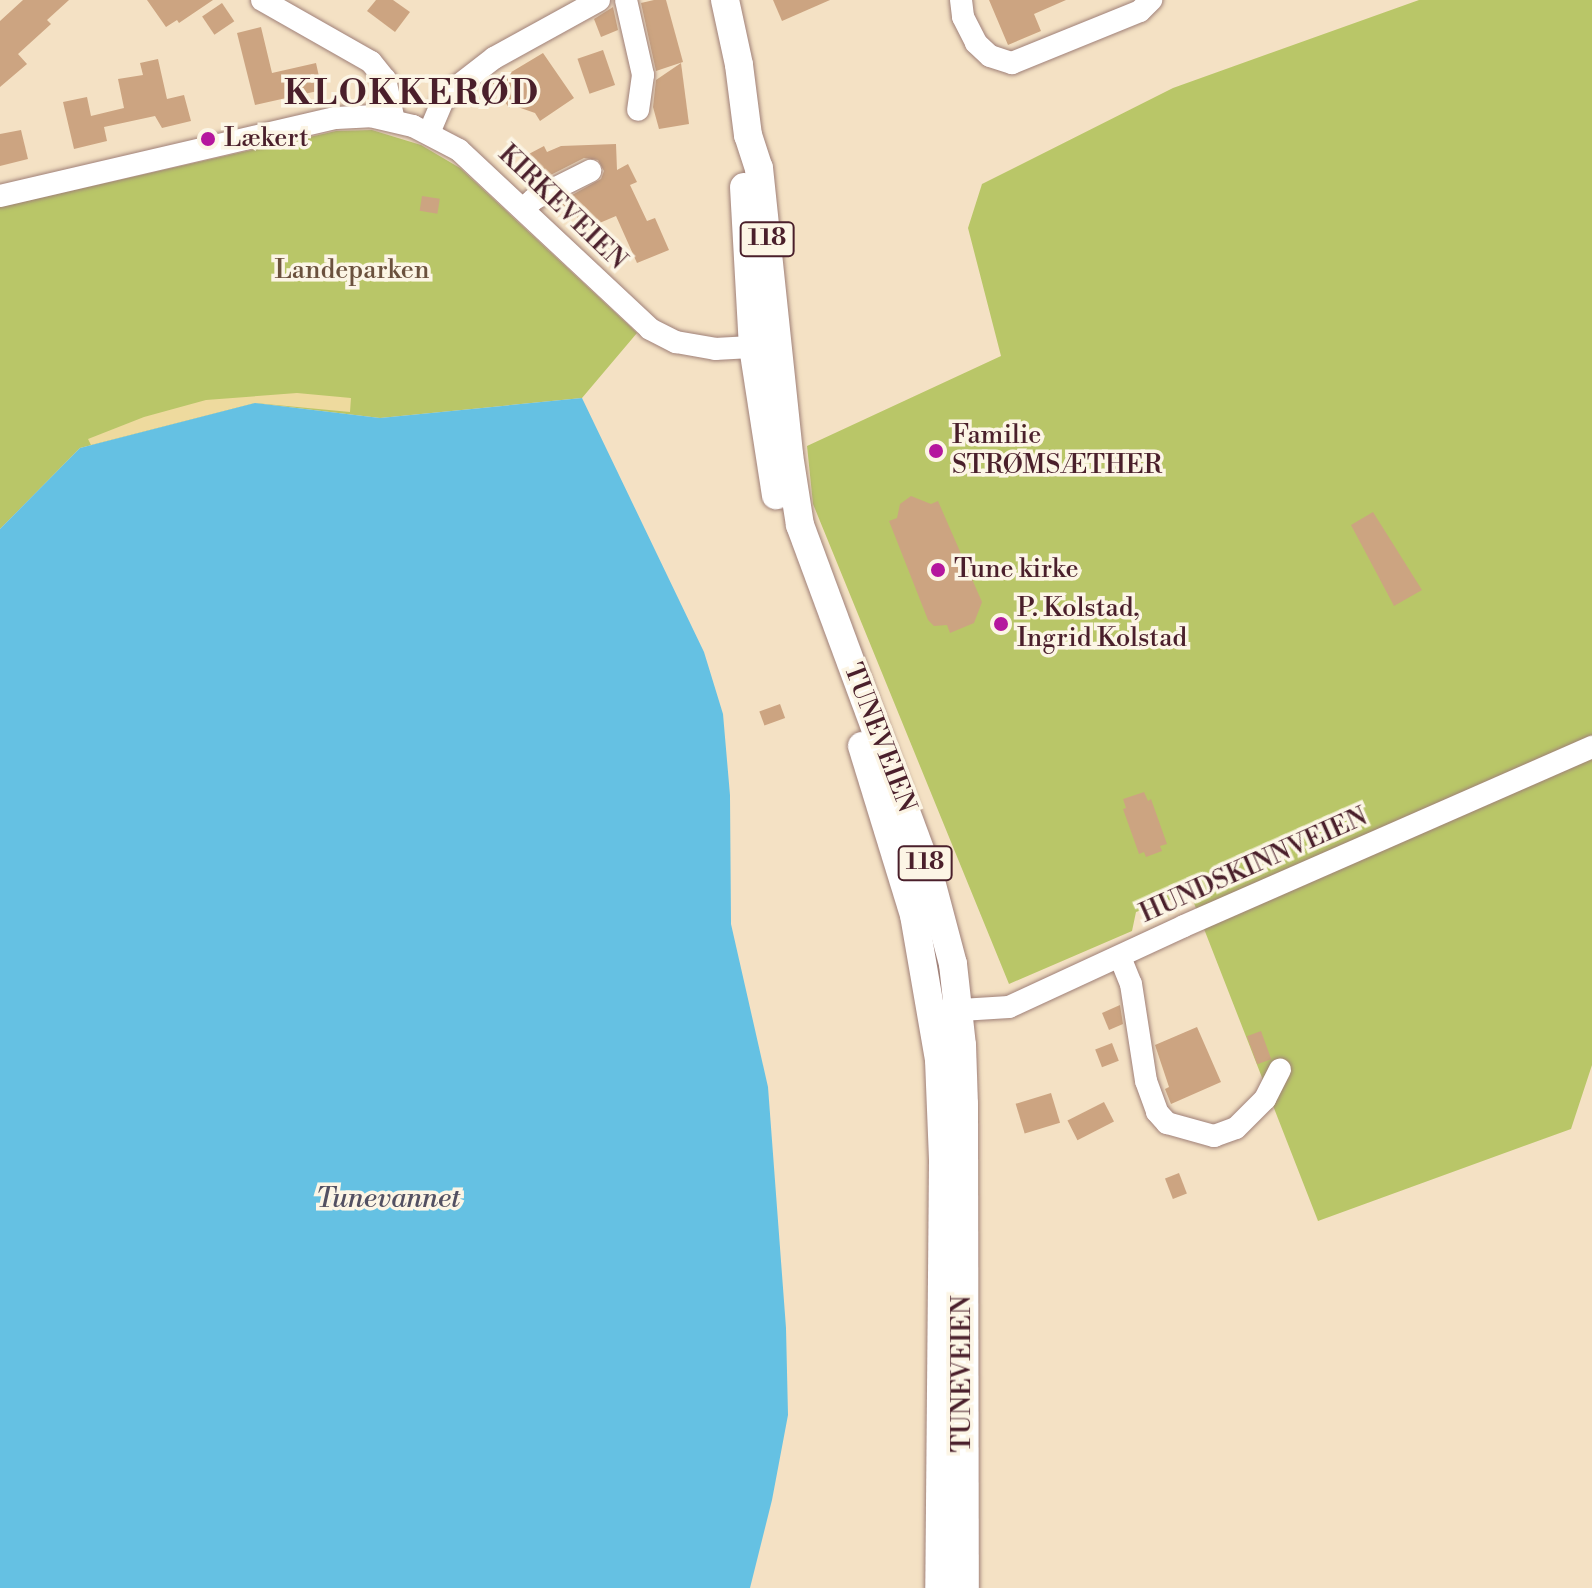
<!DOCTYPE html>
<html>
<head>
<meta charset="utf-8">
<style>
  body { margin:0 }
  #map { position:relative; width:1592px; height:1588px; overflow:hidden; background:#f4e1c4; font-family:"Libre Bodoni",serif }
  div>[style] { position:absolute }
  .green>* { inset:0; background:#b9c668 }
  .sand>* { inset:0; background:#eeda9e }
  .water>* { inset:0; background:#65c1e3 }
  .building>* { inset:0; background:#cca481; transform-origin:0 0 }
  .roads { filter:drop-shadow(0 0 2px #9f8078) drop-shadow(0 0 2px #9f8078) }
  .minor>* { height:22px; margin:-11px; padding:0 11px; transform-origin:11px; border-radius:11px; background:#fff }
  .major>* { height:28px; margin:-14px; padding:0 14px; transform-origin:14px; border-radius:14px; background:#fff }
  .dots>* { width:22px; height:22px; translate:-50% -50%; box-sizing:border-box; border:4px solid #fcf5e5; border-radius:50% }
  span { translate:-50% -50%; white-space:nowrap; text-align:center; line-height:1.15; -webkit-text-stroke:7px #fcf5e5; paint-order:stroke }
  .shield-label span { padding:2px 6px; background:#fcf5e5; border:2px solid; border-radius:6px; -webkit-text-stroke-width:0 }
  .shield-label { font-size:24px; color:#4a1f2b; font-weight:700 }
  .poi-label { font-size:26px; color:#4a1f2b }
  .left { translate:0 -50%; text-align:left }
  .street-label { font-size:26px; color:#4a1f2b }
  .park-label { font-size:26px; color:#6b513d }
  .water-label { font-size:28px; color:#525062; font-style:italic }
  .district-label { font-size:34px; color:#4a1f2b; font-weight:700; letter-spacing:2px }
</style>
</head>
<body>
<div id="map">
  <div class="green">
    <div style="clip-path:polygon(1419px 0,1592px 0,1592px 1065px,1571px 1129px,1318px 1221px,1190px 893px,1136px 912px,1132px 931px,1009px 984px,813px 504px,807px 446px,1001px 356px,968px 228px,982px 184px,1173px 88px)"></div>
    <div style="clip-path:polygon(372px 130px,421px 145px,460px 168px,637px 333px,582px 398px,380px 418px,255px 403px,80px 448px,0 529px,0 207px,336px 131px)"></div>
  </div>
  <div class="sand">
    <div style="clip-path:polygon(297px 393px,351px 398px,350px 412px,255px 403px,91px 445px,88px 439px,144px 417px,206px 400px)"></div>
  </div>
  <div class="water">
    <div style="clip-path:polygon(582px 398px,704px 652px,723px 714px,730px 795px,731px 924px,768px 1087px,786px 1328px,788px 1415px,772px 1500px,750px 1588px,0 1588px,0 529px,80px 448px,255px 403px,380px 418px)"></div>
  </div>
  <div class="building">
    <div style="clip-path:polygon(23px 0,69px 0,47px 20px,51px 24px,18px 54px,27px 64px,0 87px,0 21px)"></div>
    <div style="clip-path:polygon(147px 0,213px 0,179px 23px,177px 20px,166px 27px)"></div>
    <div style="clip-path:polygon(376px 0,393px 0,410px 12px,395px 32px,367px 11px)"></div>
    <div style="clip-path:polygon(654px 0,666px 0,683px 62px,656px 71px,641px 3px)"></div>
    <div style="clip-path:polygon(773px 0,830px 0,782px 21px)"></div>
    <div style="clip-path:polygon(989px 0,1066px 0,1034px 14px,1041px 31px,1008px 45px)"></div>
    <div style="left:222px;top:3px;width:22px;height:24px;rotate:56deg"></div>
    <div style="clip-path:polygon(613px 7px,618px 30px,601px 37px,594px 19px)"></div>
    <div style="clip-path:polygon(261px 27px,272px 73px,316px 63px,322px 90px,255px 105px,237px 33px)"></div>
    <div style="left:603px;top:50px;width:37px;height:27px;rotate:71deg"></div>
    <div style="clip-path:polygon(543px 53px,574px 98px,540px 121px,535px 113px,512px 105px,509px 108px,493px 83px)"></div>
    <div style="clip-path:polygon(158px 59px,167px 99px,184px 95px,191px 121px,162px 128px,155px 116px,104px 127px,107px 141px,74px 149px,63px 102px,87px 97px,91px 116px,124px 108px,118px 79px,143px 75px,140px 63px)"></div>
    <div style="clip-path:polygon(681px 63px,689px 124px,659px 129px,653px 107px,656px 80px)"></div>
    <div style="clip-path:polygon(21px 130px,28px 159px,0 166px,0 134px)"></div>
    <div style="clip-path:polygon(616px 144px,617px 170px,628px 164px,637px 182px,630px 185px,647px 221px,655px 218px,669px 250px,637px 263px,616px 216px,583px 230px,573px 209px,563px 214px,554px 205px,601px 179px,604px 171px,598px 160px,584px 158px,533px 184px,517px 168px,527px 163px,525px 156px,544px 146px,547px 152px,561px 146px)"></div>
    <div style="left:422px;top:196px;width:18px;height:15px;rotate:9deg"></div>
    <div style="clip-path:polygon(911px 496px,931px 504px,938px 501px,982px 602px,974px 623px,950px 633px,947px 625px,934px 626px,928px 620px,889px 521px,897px 518px,900px 504px)"></div>
    <div style="clip-path:polygon(1373px 512px,1422px 590px,1394px 606px,1351px 525px)"></div>
    <div style="left:780px;top:704px;width:15px;height:22px;rotate:70deg"></div>
    <div style="clip-path:polygon(1144px 792px,1148px 801px,1151px 799px,1167px 844px,1160px 846px,1162px 851px,1146px 857px,1144px 852px,1139px 854px,1123px 809px,1126px 808px,1123px 799px)"></div>
    <div style="clip-path:polygon(1120px 1005px,1123px 1024px,1109px 1030px,1102px 1013px)"></div>
    <div style="clip-path:polygon(1197px 1027px,1221px 1082px,1171px 1104px,1165px 1089px,1169px 1087px,1155px 1045px)"></div>
    <div style="left:1261px;top:1031px;width:30px;height:15px;rotate:70deg"></div>
    <div style="left:1112px;top:1043px;width:19px;height:18px;rotate:69deg"></div>
    <div style="left:1051px;top:1093px;width:31px;height:37px;rotate:73deg"></div>
    <div style="left:1104px;top:1102px;width:22px;height:41px;rotate:63deg"></div>
    <div style="left:1179px;top:1173px;width:22px;height:15px;rotate:69deg"></div>
  </div>
  <div class="roads">
    <div class="minor">
      <div style="left:262px;top:0;width:125px;rotate:29.6deg"></div>
      <div style="left:371px;top:62px;width:22px;rotate:51deg"></div>
      <div style="left:385px;top:79px;width:43px;rotate:77.9deg"></div>
      <div style="left:626px;top:0;width:77px;rotate:77.2deg"></div>
      <div style="left:643px;top:75px;width:35px;rotate:98deg"></div>
      <div style="left:961px;top:0;width:17px;rotate:83deg"></div>
      <div style="left:963px;top:17px;width:29px;rotate:63deg"></div>
      <div style="left:976px;top:43px;width:19px;rotate:43deg"></div>
      <div style="left:990px;top:56px;width:23px;rotate:18deg"></div>
      <div style="left:1012px;top:63px;width:138px;rotate:-22.1deg"></div>
      <div style="left:1140px;top:11px;width:16px;rotate:-45deg"></div>
      <div style="left:429px;top:133px;width:34px;rotate:-67deg"></div>
      <div style="left:442px;top:102px;width:18px;rotate:-47deg"></div>
      <div style="left:454px;top:89px;width:51px;rotate:-37.8deg"></div>
      <div style="left:494px;top:58px;width:120px;rotate:-28.9deg"></div>
      <div style="left:0;top:196px;width:345px;rotate:-13.1deg"></div>
      <div style="left:336px;top:118px;width:34px;rotate:-3deg"></div>
      <div style="left:370px;top:116px;width:44px;rotate:13.1deg"></div>
      <div style="left:413px;top:126px;width:52px;rotate:27.6deg"></div>
      <div style="left:459px;top:150px;width:262px;rotate:43.1deg"></div>
      <div style="left:650px;top:329px;width:29px;rotate:27deg"></div>
      <div style="left:676px;top:342px;width:40px;rotate:10deg"></div>
      <div style="left:715px;top:349px;width:54px;rotate:-3.2deg"></div>
      <div style="left:523px;top:209px;width:15px;rotate:-42deg"></div>
      <div style="left:534px;top:199px;width:63px;rotate:-26.6deg"></div>
      <div style="left:1120px;top:957px;width:29px;rotate:68deg"></div>
      <div style="left:1131px;top:984px;width:98px;rotate:81.2deg"></div>
      <div style="left:1146px;top:1081px;width:33px;rotate:70deg"></div>
      <div style="left:1157px;top:1112px;width:15px;rotate:48deg"></div>
      <div style="left:1167px;top:1123px;width:49px;rotate:15.5deg"></div>
      <div style="left:1214px;top:1136px;width:23px;rotate:-20deg"></div>
      <div style="left:1236px;top:1128px;width:41px;rotate:-45deg"></div>
      <div style="left:1265px;top:1099px;width:33px;rotate:-63deg"></div>
      <div style="left:945px;top:1011px;width:64px;rotate:-3.6deg"></div>
      <div style="left:1009px;top:1007px;width:193px;rotate:-24.8deg"></div>
      <div style="left:1184px;top:926px;width:446px;rotate:-23.7deg"></div>
    </div>
    <div class="major">
      <div style="left:725px;top:0;width:66px;rotate:77.8deg"></div>
      <div style="left:739px;top:65px;width:71px;rotate:82.7deg"></div>
      <div style="left:748px;top:135px;width:35px;rotate:72deg"></div>
      <div style="left:759px;top:168px;width:289px;rotate:84deg"></div>
      <div style="left:789px;top:455px;width:71px;rotate:81.1deg"></div>
      <div style="left:800px;top:525px;width:375px;rotate:69.7deg"></div>
      <div style="left:930px;top:877px;width:90px;rotate:75.2deg"></div>
      <div style="left:953px;top:964px;width:81px;rotate:83.7deg"></div>
      <div style="left:962px;top:1045px;width:59px;rotate:88.1deg"></div>
      <div style="left:964px;top:1104px;width:484px;rotate:89.9deg"></div>
      <div style="left:744px;top:187px;width:160px;rotate:86.8deg"></div>
      <div style="left:753px;top:347px;width:150px;rotate:81.2deg"></div>
      <div style="left:862px;top:746px;width:177px;rotate:72.9deg"></div>
      <div style="left:914px;top:915px;width:147px;rotate:80.2deg"></div>
      <div style="left:939px;top:1060px;width:101px;rotate:87.7deg"></div>
      <div style="left:943px;top:1161px;width:427px;rotate:90.5deg"></div>
    </div>
  </div>
  <div class="dots">
    <div style="left:208px;top:139px;background:#b5179e"></div>
    <div style="left:936px;top:451px;background:#b5179e"></div>
    <div style="left:938px;top:570px;background:#b5179e"></div>
    <div style="left:1001px;top:624px;background:#b5179e"></div>
  </div>
  <div class="shield-label">
    <span style="left:767px;top:239px">118</span>
    <span style="left:925px;top:863px">118</span>
  </div>
  <div class="poi-label">
    <span class="left" style="left:224px;top:139px">Lækert</span>
    <span class="left" style="left:952px;top:451px">Familie<br>STRØMSÆTHER</span>
    <span class="left" style="left:954px;top:570px">Tune kirke</span>
    <span class="left" style="left:1017px;top:624px">P. Kolstad,<br>Ingrid Kolstad</span>
  </div>
  <div class="street-label">
    <span style="left:562px;top:208px;rotate:44deg">KIRKEVEIEN</span>
    <span style="left:879px;top:738px;rotate:69deg">TUNEVEIEN</span>
    <span style="left:1254px;top:866px;rotate:-24deg">HUNDSKINNVEIEN</span>
    <span style="left:963px;top:1374px;rotate:-90deg">TUNEVEIEN</span>
  </div>
  <div class="park-label">
    <span style="left:352px;top:271px">Landeparken</span>
  </div>
  <div class="water-label">
    <span style="left:388px;top:1199px">Tunevannet</span>
  </div>
  <div class="district-label">
    <span style="left:412px;top:95px">KLOKKERØD</span>
  </div>
</div>
</body>
</html>
